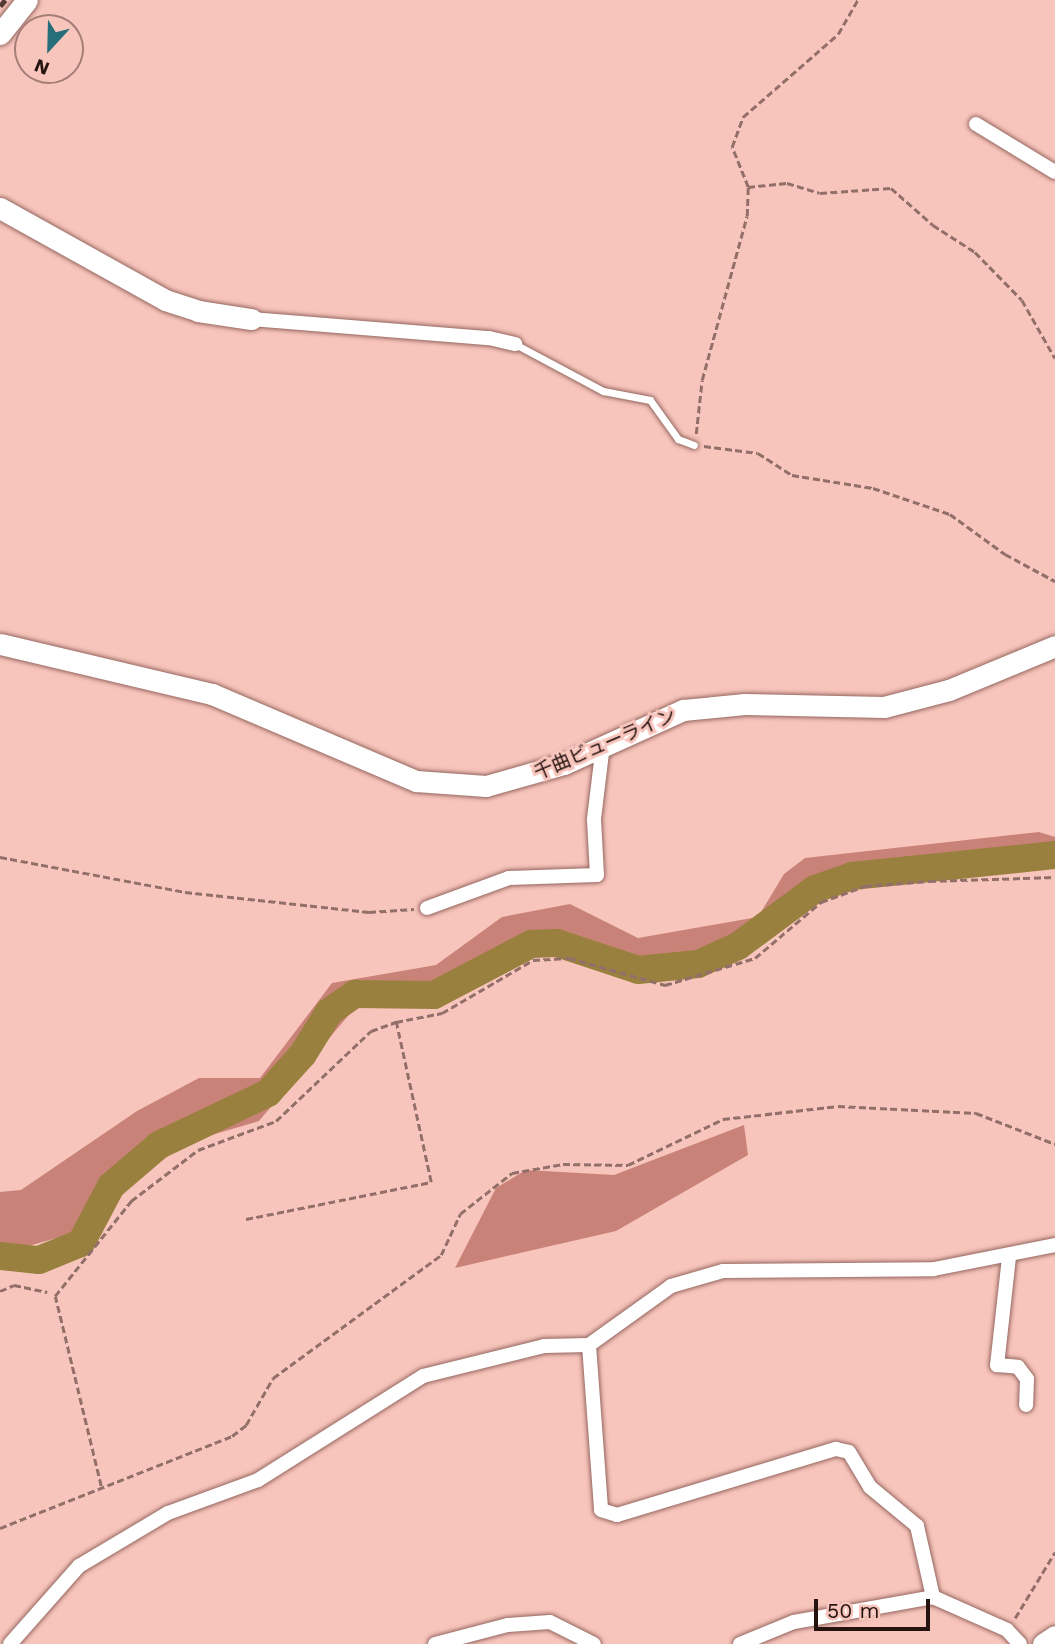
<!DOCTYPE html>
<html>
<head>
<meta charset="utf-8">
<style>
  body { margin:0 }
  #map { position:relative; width:1055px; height:1644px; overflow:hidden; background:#f8c5bc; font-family:"Work Sans","Noto Sans JP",sans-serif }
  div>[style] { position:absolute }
  .forest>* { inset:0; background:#c98277 }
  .river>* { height:28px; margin:-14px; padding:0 14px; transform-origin:14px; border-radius:14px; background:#99803e }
  .path>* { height:2.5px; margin-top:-1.25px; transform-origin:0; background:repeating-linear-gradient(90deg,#926f69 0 7px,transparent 0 10.5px) }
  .roads { filter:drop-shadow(0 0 2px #946760) drop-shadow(0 0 2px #946760) }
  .lane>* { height:7px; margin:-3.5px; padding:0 3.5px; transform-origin:3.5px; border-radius:3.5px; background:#fff }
  .street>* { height:14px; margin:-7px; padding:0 7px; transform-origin:7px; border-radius:7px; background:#fff }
  .secondary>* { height:21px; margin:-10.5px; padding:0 10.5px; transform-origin:10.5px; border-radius:10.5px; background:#fff }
  .rail>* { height:4.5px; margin-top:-2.25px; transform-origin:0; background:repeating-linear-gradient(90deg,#553b37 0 14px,transparent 0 21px) }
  span { translate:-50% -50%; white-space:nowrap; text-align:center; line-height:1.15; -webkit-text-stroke:6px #f8c5bc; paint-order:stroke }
  .street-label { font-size:19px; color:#251310 }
  .north { position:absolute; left:14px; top:14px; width:70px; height:70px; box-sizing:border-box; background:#f8c5bc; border:2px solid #a47e77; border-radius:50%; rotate:202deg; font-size:19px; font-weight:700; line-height:28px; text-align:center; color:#251310 }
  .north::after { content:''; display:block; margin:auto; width:24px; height:32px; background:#266e79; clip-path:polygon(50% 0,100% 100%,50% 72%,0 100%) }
  .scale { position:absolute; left:814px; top:1599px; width:116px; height:32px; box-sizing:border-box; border:4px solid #251310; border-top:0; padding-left:9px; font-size:21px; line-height:24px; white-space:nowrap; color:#251310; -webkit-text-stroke:5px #f8c5bc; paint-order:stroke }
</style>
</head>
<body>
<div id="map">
  <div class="forest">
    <div style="clip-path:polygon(1039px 832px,1055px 837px,1055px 853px,1039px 849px,856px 865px,789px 910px,694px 951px,627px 962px,585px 947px,526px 938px,462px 978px,436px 988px,399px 987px,353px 1010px,259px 1121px,126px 1160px,104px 1175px,71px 1234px,0 1254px,0 1192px,21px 1190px,137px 1111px,199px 1078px,260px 1078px,332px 983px,436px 965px,502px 917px,570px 904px,638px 938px,758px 917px,784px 874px,805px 858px)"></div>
    <div style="clip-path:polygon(744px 1125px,748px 1155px,616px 1231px,455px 1268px,496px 1188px,526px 1170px,614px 1175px)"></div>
  </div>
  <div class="river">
    <div style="left:0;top:1256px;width:39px;rotate:6deg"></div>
    <div style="left:39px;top:1260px;width:45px;rotate:-22deg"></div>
    <div style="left:81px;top:1243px;width:64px;rotate:-62.2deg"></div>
    <div style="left:111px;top:1186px;width:63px;rotate:-40.5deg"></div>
    <div style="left:159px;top:1145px;width:121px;rotate:-25.5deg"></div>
    <div style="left:268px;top:1093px;width:52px;rotate:-48.1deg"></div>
    <div style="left:303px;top:1054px;width:49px;rotate:-58.2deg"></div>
    <div style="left:329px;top:1012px;width:32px;rotate:-35deg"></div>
    <div style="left:355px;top:994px;width:79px;rotate:0.7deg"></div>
    <div style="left:434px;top:995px;width:110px;rotate:-27.7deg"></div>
    <div style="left:531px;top:944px;width:26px;rotate:-2deg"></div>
    <div style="left:557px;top:943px;width:85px;rotate:18.4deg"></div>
    <div style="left:638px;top:970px;width:60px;rotate:-5.7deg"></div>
    <div style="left:698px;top:964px;width:44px;rotate:-24.2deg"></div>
    <div style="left:738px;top:946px;width:96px;rotate:-36.5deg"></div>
    <div style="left:815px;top:889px;width:39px;rotate:-19deg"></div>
    <div style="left:852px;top:876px;width:204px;rotate:-5.9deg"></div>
  </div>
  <div class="path">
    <div style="left:748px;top:187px;width:39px;rotate:-6deg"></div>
    <div style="left:787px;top:183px;width:34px;rotate:17deg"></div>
    <div style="left:820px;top:193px;width:71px;rotate:-4deg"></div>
    <div style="left:891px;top:188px;width:56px;rotate:41.4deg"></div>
    <div style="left:933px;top:225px;width:50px;rotate:32.7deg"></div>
    <div style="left:975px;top:252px;width:67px;rotate:45.6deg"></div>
    <div style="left:1022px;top:300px;width:67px;rotate:60.4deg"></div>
    <div style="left:696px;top:434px;width:54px;rotate:-83.7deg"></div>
    <div style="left:702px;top:380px;width:170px;rotate:-74.7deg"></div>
    <div style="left:747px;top:216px;width:29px;rotate:-88deg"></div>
    <div style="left:748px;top:187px;width:43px;rotate:-111.8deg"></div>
    <div style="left:732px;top:147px;width:32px;rotate:-70deg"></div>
    <div style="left:743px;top:117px;width:126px;rotate:-41.1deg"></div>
    <div style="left:838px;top:34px;width:39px;rotate:-60deg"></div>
    <div style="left:704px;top:446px;width:54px;rotate:7.4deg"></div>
    <div style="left:758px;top:453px;width:40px;rotate:32.9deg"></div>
    <div style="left:792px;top:475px;width:82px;rotate:9.1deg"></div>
    <div style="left:873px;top:488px;width:81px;rotate:18.7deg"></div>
    <div style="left:950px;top:514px;width:68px;rotate:36deg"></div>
    <div style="left:1005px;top:554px;width:57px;rotate:28.4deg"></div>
    <div style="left:0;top:857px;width:188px;rotate:10.7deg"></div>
    <div style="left:185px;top:892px;width:185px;rotate:6.2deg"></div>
    <div style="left:369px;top:912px;width:45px;rotate:-3.8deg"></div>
    <div style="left:929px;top:881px;width:126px;rotate:-1.8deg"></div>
    <div style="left:246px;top:1219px;width:189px;rotate:-11.3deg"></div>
    <div style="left:431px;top:1182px;width:164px;rotate:-102.3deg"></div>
    <div style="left:396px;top:1022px;width:47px;rotate:-11.1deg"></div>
    <div style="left:442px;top:1013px;width:105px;rotate:-30.2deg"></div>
    <div style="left:533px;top:960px;width:36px;rotate:-3deg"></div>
    <div style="left:569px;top:958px;width:100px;rotate:15.7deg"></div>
    <div style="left:665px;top:985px;width:94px;rotate:-16.7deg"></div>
    <div style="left:755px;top:958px;width:87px;rotate:-40.3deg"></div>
    <div style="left:821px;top:902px;width:47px;rotate:-20deg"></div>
    <div style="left:865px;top:886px;width:64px;rotate:-4.5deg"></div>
    <div style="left:0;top:1291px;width:15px;rotate:-23deg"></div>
    <div style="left:14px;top:1285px;width:34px;rotate:12deg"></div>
    <div style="left:101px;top:1486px;width:195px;rotate:-103.6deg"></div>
    <div style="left:55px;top:1296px;width:122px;rotate:-51.3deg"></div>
    <div style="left:131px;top:1201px;width:84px;rotate:-37.3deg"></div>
    <div style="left:198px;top:1150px;width:83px;rotate:-20.4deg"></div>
    <div style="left:276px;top:1121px;width:131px;rotate:-43.5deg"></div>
    <div style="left:371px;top:1031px;width:27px;rotate:-20deg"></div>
    <div style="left:0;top:1528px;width:250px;rotate:-21.6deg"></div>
    <div style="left:232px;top:1436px;width:18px;rotate:-38deg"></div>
    <div style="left:246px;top:1425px;width:54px;rotate:-60.1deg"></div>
    <div style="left:273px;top:1378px;width:208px;rotate:-36.2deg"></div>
    <div style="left:441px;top:1255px;width:45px;rotate:-65.1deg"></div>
    <div style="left:460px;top:1214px;width:66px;rotate:-38.3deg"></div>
    <div style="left:512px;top:1173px;width:52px;rotate:-10deg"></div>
    <div style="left:563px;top:1164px;width:65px;rotate:0.9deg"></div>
    <div style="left:628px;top:1165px;width:106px;rotate:-25.8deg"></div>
    <div style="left:723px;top:1119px;width:116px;rotate:-6.4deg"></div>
    <div style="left:838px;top:1106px;width:138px;rotate:2.9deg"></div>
    <div style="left:976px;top:1113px;width:85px;rotate:21.4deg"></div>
    <div style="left:1015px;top:1618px;width:77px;rotate:-58.8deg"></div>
  </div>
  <div class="roads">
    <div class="lane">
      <div style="left:515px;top:344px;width:100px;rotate:28.1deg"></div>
      <div style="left:603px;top:391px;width:48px;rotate:10.8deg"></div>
      <div style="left:650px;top:400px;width:48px;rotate:54.3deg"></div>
      <div style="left:678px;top:439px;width:17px;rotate:21deg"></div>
    </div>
    <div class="street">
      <div style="left:976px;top:124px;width:92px;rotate:31.3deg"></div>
      <div style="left:251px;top:319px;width:239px;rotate:4.6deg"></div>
      <div style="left:489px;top:338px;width:27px;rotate:13deg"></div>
      <div style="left:427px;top:908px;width:87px;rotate:-20.1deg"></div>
      <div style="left:509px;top:878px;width:88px;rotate:-2deg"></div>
      <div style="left:597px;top:875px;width:56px;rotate:-93.1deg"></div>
      <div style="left:594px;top:819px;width:75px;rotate:-83.1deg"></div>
      <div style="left:1009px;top:1257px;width:109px;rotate:96.3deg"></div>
      <div style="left:997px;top:1365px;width:21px;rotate:5deg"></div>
      <div style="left:1018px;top:1367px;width:15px;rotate:53deg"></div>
      <div style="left:1027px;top:1379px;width:26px;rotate:92deg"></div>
      <div style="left:589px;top:1345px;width:165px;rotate:85.8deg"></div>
      <div style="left:601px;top:1510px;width:17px;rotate:17deg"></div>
      <div style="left:617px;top:1515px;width:229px;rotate:-16.8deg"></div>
      <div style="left:836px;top:1449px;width:13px;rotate:13deg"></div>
      <div style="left:849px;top:1452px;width:41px;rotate:59deg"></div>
      <div style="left:870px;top:1487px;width:61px;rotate:39.7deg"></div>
      <div style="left:917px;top:1526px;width:73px;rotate:77.3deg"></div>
      <div style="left:10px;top:1644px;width:104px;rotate:-48.5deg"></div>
      <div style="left:79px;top:1566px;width:104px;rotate:-30.8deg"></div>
      <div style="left:168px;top:1513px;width:96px;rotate:-20.1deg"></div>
      <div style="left:258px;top:1480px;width:195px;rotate:-32.2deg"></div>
      <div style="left:423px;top:1376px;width:125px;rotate:-13.9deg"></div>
      <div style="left:544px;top:1346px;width:45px;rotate:-1.3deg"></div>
      <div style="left:589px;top:1345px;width:101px;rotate:-35.7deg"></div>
      <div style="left:671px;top:1286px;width:54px;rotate:-16.1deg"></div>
      <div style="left:723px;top:1271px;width:211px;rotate:-0.5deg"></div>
      <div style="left:934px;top:1269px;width:123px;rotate:-11.2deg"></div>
      <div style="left:435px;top:1644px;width:75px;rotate:-14.6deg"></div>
      <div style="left:508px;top:1625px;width:42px;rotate:-4.1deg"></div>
      <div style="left:550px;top:1622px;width:49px;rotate:26.6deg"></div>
      <div style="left:740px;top:1644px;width:58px;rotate:-22.2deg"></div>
      <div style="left:794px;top:1622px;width:141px;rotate:-10.2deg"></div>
      <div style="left:933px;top:1597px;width:81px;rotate:24deg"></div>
      <div style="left:1007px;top:1630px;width:19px;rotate:47deg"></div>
    </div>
    <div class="secondary">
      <div style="left:0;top:34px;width:43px;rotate:-51.5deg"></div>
      <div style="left:0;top:208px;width:189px;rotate:29.1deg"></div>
      <div style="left:165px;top:300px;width:35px;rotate:18deg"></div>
      <div style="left:198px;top:311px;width:54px;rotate:8.6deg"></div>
      <div style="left:0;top:644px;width:218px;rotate:13.3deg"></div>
      <div style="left:212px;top:694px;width:222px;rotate:23.1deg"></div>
      <div style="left:416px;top:781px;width:70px;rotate:4.1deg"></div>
      <div style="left:486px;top:786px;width:81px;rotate:-15.8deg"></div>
      <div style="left:564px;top:764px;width:131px;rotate:-24.4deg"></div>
      <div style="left:683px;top:710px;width:62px;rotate:-5.5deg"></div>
      <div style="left:745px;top:704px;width:139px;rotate:1.2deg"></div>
      <div style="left:884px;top:707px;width:67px;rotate:-14.7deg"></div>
      <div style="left:949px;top:690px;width:115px;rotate:-22.5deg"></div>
      <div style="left:1043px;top:1644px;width:14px;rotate:-34deg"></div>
    </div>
  </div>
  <div class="rail">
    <div style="left:0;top:6px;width:8px;rotate:-50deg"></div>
  </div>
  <div class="street-label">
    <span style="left:605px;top:744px;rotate:-23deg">千曲ビューライン</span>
  </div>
  <div class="north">N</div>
  <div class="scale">50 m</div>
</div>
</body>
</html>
